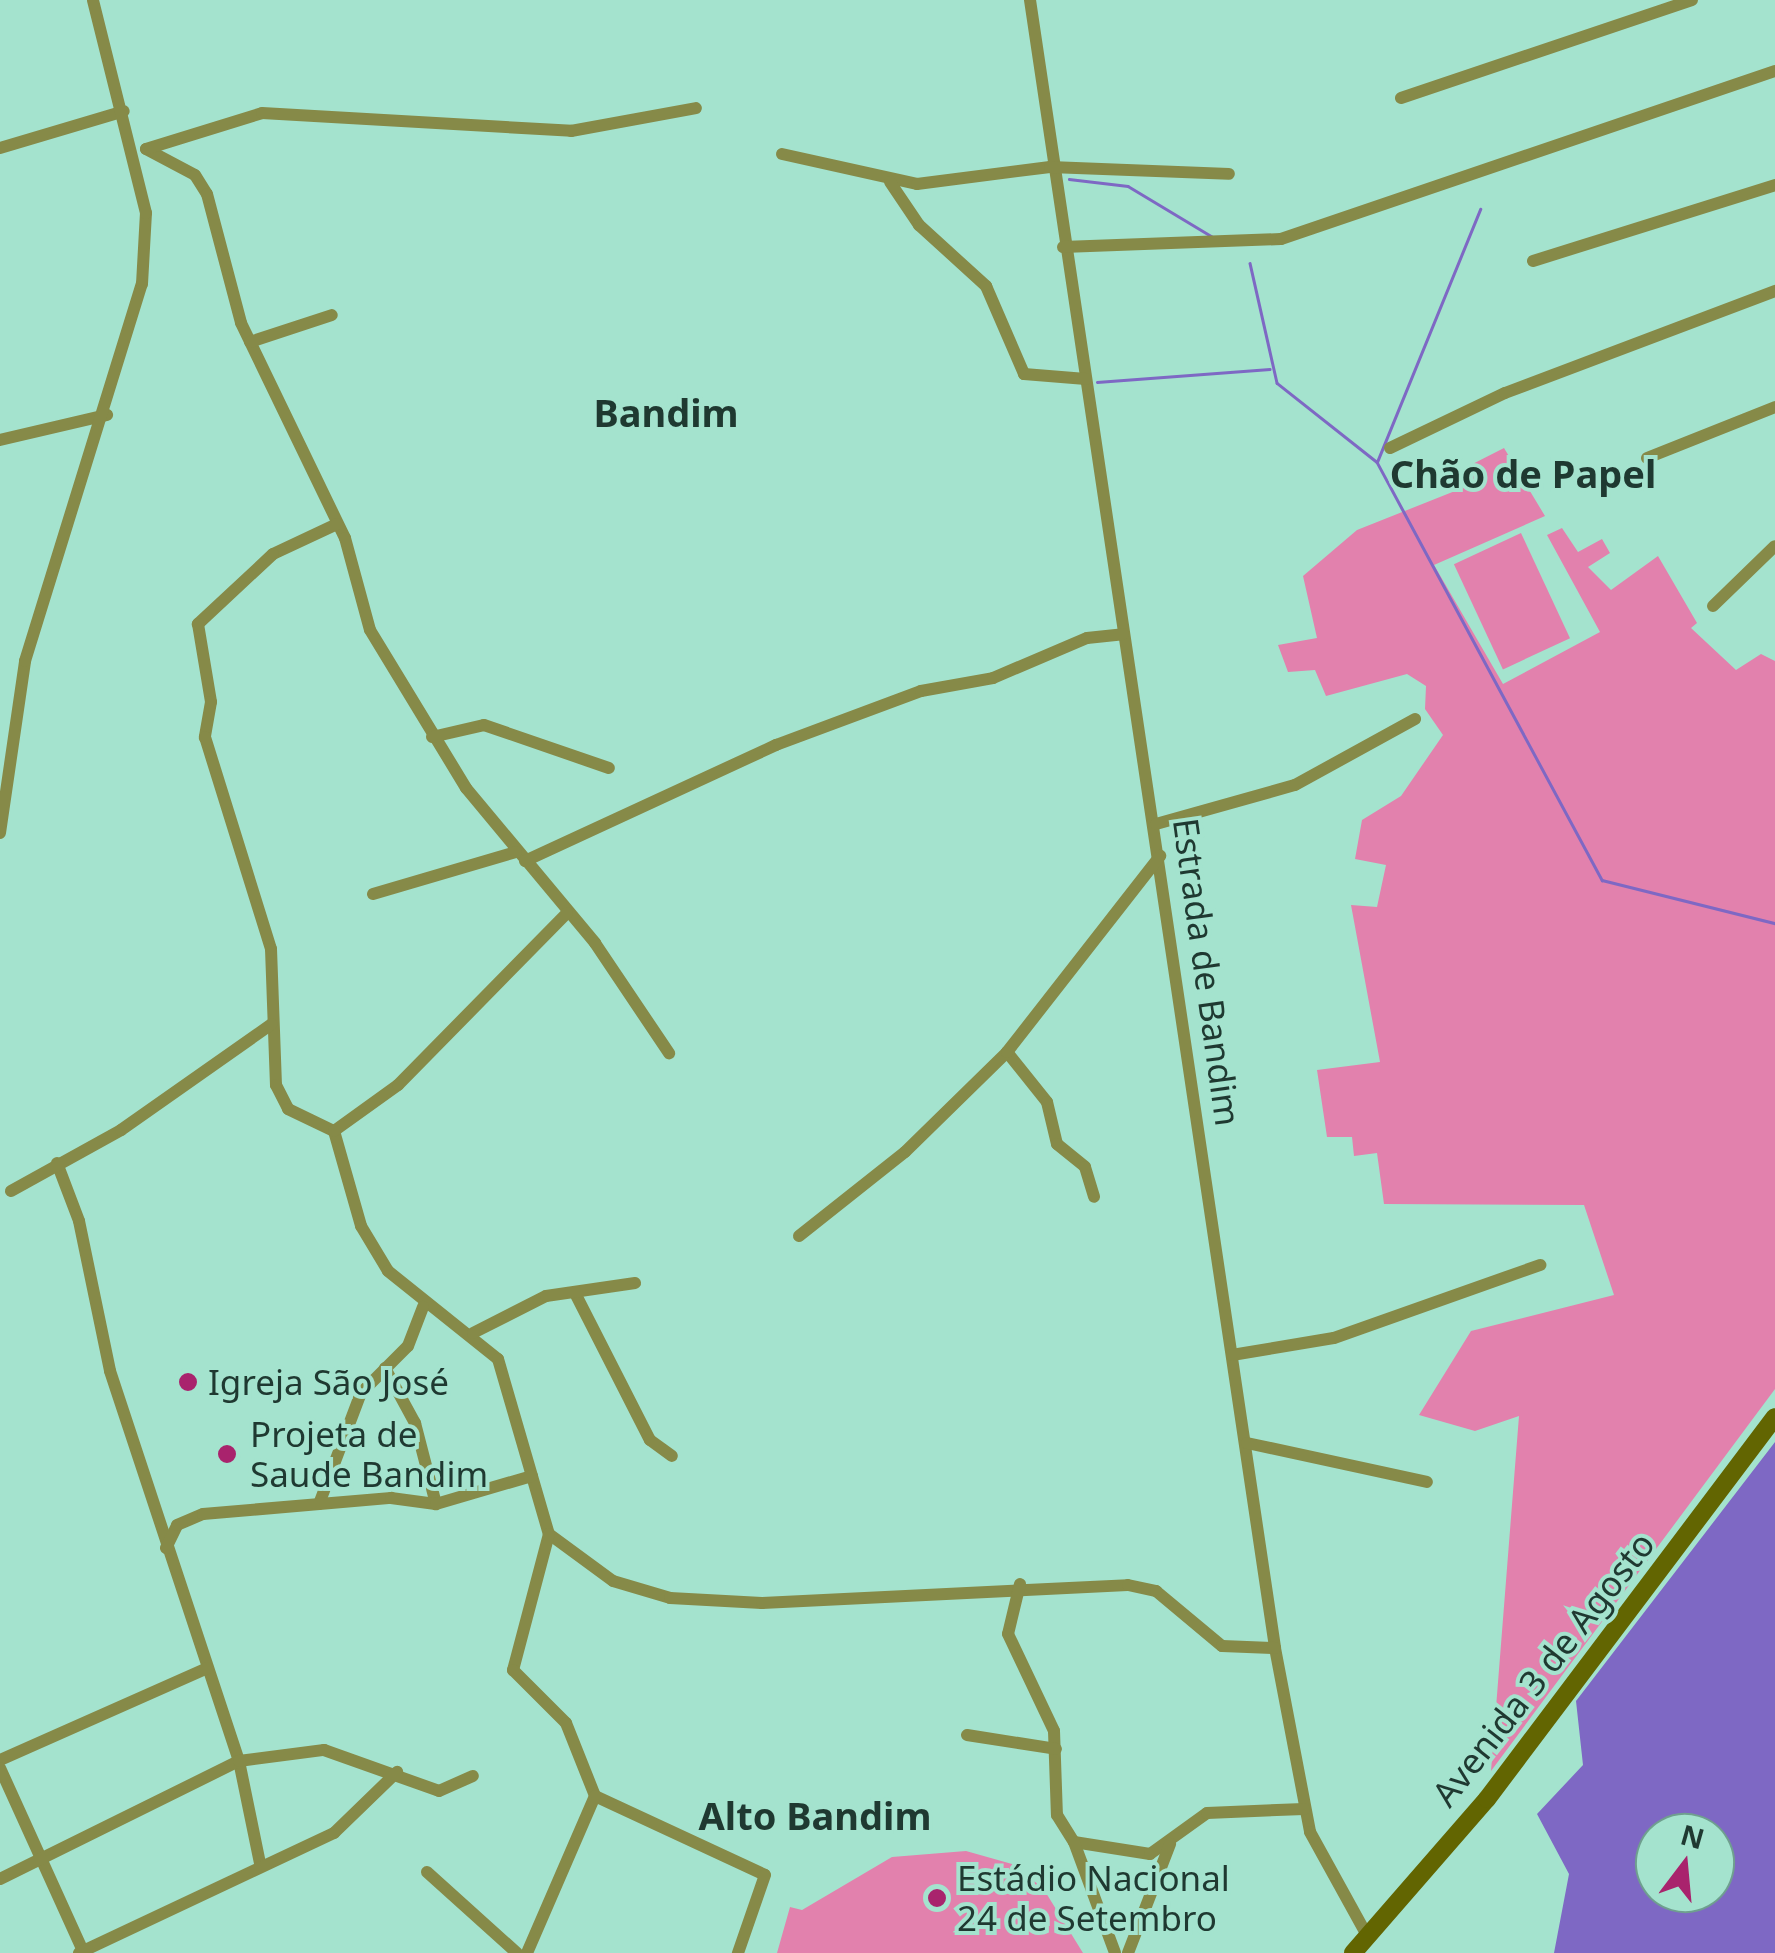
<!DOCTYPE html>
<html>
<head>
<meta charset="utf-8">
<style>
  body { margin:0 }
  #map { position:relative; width:1775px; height:1953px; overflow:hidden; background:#a4e3ce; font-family:"Noto Sans",sans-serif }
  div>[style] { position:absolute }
  .green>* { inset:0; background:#e281ad; transform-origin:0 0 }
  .water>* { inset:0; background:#7e68c4 }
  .stream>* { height:2.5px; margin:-1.25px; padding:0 1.25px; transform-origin:1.25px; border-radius:1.25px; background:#7e68c4 }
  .street>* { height:12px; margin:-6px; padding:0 6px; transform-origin:6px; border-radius:6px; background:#868a48 }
  .secondary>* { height:18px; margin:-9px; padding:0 9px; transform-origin:9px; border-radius:9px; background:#626501 }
  .dots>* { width:28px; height:28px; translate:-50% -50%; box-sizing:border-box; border:5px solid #a4e3ce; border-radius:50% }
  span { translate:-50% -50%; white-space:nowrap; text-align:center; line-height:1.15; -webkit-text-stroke:8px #a4e3ce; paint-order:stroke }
  .street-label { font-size:35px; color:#1f3931 }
  .poi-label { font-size:35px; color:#1f3931 }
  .left { translate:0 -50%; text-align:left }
  .neighbourhood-label { font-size:38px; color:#1f3931; font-weight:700 }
  .north { position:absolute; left:1635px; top:1813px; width:100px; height:100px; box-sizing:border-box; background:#a4e3ce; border:2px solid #6f9f8f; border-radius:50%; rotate:16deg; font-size:28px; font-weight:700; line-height:40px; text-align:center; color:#1f3931 }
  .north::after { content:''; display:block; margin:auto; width:35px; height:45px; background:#a9236d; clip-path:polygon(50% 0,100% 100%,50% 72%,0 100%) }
</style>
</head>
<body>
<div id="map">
  <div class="green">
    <div style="clip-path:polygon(1504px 448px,1545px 516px,1434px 565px,1503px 684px,1600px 632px,1547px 535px,1562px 528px,1578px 552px,1602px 539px,1610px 553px,1588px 567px,1611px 590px,1658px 556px,1697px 623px,1691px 628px,1736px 670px,1761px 654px,1775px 661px,1775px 1389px,1491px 1771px,1519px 1416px,1475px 1431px,1419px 1415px,1471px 1331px,1614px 1295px,1584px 1205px,1384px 1204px,1377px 1153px,1354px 1156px,1352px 1137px,1327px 1137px,1317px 1070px,1380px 1062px,1351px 905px,1377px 907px,1386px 865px,1355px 859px,1362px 820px,1401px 796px,1443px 735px,1425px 709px,1426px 686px,1407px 674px,1326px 696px,1315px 670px,1288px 672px,1278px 645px,1317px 638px,1303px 576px,1357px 530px,1455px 491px,1447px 477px)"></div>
    <div style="left:1521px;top:533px;width:116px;height:74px;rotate:65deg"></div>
    <div style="clip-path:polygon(966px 1851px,1012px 1864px,1043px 1888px,1083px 1953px,777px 1953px,790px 1907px,802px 1910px,892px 1857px)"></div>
  </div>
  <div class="water">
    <div style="clip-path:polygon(evenodd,1775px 1442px,1775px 1953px,1554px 1953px,1569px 1874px,1537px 1814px,1583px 1765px,1576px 1701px,1775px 1442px,1655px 1833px,1715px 1833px,1715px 1893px,1655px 1893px,1655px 1833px)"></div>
  </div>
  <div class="stream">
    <div style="left:1069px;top:179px;width:59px;rotate:6.8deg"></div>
    <div style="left:1128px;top:186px;width:99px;rotate:31deg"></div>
    <div style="left:1250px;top:263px;width:123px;rotate:77.3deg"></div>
    <div style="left:1277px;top:383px;width:127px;rotate:38.3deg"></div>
    <div style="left:1377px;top:462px;width:475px;rotate:61.7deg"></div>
    <div style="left:1602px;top:880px;width:178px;rotate:14deg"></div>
    <div style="left:1097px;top:382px;width:173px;rotate:-4.3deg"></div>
    <div style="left:1377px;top:462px;width:273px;rotate:-67.8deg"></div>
  </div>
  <div class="street">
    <div style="left:1030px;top:0;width:1666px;rotate:81.54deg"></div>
    <div style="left:1275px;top:1648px;width:187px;rotate:79.2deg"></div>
    <div style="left:1310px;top:1832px;width:120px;rotate:61.1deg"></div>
    <div style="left:1401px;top:98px;width:307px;rotate:-18.6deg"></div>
    <div style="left:0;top:148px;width:129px;rotate:-16.6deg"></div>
    <div style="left:146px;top:149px;width:55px;rotate:28deg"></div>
    <div style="left:195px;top:175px;width:22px;rotate:58deg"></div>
    <div style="left:207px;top:194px;width:133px;rotate:75.2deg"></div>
    <div style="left:241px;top:323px;width:239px;rotate:64.2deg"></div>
    <div style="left:345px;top:538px;width:95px;rotate:74.8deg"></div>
    <div style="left:370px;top:630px;width:185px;rotate:58.7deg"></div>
    <div style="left:466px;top:788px;width:202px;rotate:50.2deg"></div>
    <div style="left:595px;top:943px;width:133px;rotate:56.1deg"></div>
    <div style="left:146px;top:149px;width:121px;rotate:-17.2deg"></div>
    <div style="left:262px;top:113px;width:310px;rotate:3.3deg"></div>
    <div style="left:571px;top:131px;width:127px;rotate:-10.4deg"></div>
    <div style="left:782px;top:154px;width:138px;rotate:12.5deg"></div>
    <div style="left:917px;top:184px;width:134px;rotate:-7.3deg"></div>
    <div style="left:1050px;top:167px;width:179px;rotate:2.2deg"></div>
    <div style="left:890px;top:182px;width:52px;rotate:56deg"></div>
    <div style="left:919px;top:225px;width:91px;rotate:42.3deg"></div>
    <div style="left:986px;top:286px;width:96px;rotate:66.6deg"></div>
    <div style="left:1024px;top:374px;width:62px;rotate:4.6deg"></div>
    <div style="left:1063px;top:247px;width:218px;rotate:-2.1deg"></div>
    <div style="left:1281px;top:239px;width:522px;rotate:-18.78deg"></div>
    <div style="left:1533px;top:261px;width:254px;rotate:-17.4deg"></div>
    <div style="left:250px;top:342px;width:86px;rotate:-18.2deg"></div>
    <div style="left:0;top:440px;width:110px;rotate:-13.2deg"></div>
    <div style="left:1390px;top:448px;width:127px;rotate:-25.6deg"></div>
    <div style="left:1505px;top:393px;width:289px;rotate:-20.7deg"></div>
    <div style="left:1647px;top:458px;width:138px;rotate:-21.7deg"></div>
    <div style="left:337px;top:524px;width:71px;rotate:154.9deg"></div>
    <div style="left:273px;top:554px;width:103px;rotate:137deg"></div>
    <div style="left:198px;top:624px;width:79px;rotate:80.5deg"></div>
    <div style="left:211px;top:702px;width:36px;rotate:100deg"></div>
    <div style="left:205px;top:737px;width:222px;rotate:72.7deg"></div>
    <div style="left:271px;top:949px;width:136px;rotate:87.9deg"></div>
    <div style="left:276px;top:1085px;width:27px;rotate:63deg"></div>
    <div style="left:288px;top:1109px;width:51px;rotate:25.6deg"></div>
    <div style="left:334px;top:1131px;width:99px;rotate:74.1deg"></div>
    <div style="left:361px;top:1226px;width:52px;rotate:59deg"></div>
    <div style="left:388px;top:1271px;width:141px;rotate:38.7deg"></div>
    <div style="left:498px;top:1359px;width:182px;rotate:73.8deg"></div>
    <div style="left:549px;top:1534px;width:79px;rotate:36.3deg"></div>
    <div style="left:613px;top:1581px;width:59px;rotate:16.6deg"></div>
    <div style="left:670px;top:1598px;width:92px;rotate:3.1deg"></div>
    <div style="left:762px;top:1603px;width:366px;rotate:-2.8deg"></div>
    <div style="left:1128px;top:1585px;width:29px;rotate:12deg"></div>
    <div style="left:1156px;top:1591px;width:86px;rotate:39.8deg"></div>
    <div style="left:1222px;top:1646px;width:53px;rotate:2.2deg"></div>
    <div style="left:1713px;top:606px;width:86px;rotate:-44.1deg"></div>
    <div style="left:432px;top:737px;width:53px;rotate:-13deg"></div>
    <div style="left:484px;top:725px;width:132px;rotate:19deg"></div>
    <div style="left:1156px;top:824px;width:144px;rotate:-15.7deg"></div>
    <div style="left:1295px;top:785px;width:137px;rotate:-28.8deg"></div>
    <div style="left:0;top:833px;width:174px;rotate:-81.7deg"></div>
    <div style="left:25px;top:661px;width:395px;rotate:-72.8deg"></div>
    <div style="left:142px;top:284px;width:71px;rotate:-86.8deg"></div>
    <div style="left:146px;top:213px;width:219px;rotate:-104deg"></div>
    <div style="left:525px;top:861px;width:277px;rotate:-24.8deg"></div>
    <div style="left:776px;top:745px;width:155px;rotate:-20.4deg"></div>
    <div style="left:921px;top:691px;width:73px;rotate:-10.2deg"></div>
    <div style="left:993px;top:678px;width:102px;rotate:-23.1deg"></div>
    <div style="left:1087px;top:638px;width:36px;rotate:-6deg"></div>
    <div style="left:373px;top:894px;width:149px;rotate:-16.4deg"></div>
    <div style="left:1007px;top:1052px;width:64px;rotate:51.3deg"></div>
    <div style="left:1047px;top:1102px;width:43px;rotate:76.6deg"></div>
    <div style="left:1057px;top:1144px;width:36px;rotate:39deg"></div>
    <div style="left:1085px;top:1167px;width:31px;rotate:73deg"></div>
    <div style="left:334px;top:1131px;width:79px;rotate:-35.7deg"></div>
    <div style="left:398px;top:1085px;width:241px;rotate:-45.5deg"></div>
    <div style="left:57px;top:1163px;width:62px;rotate:69.2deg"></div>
    <div style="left:79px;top:1221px;width:153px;rotate:78.3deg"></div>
    <div style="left:110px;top:1371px;width:411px;rotate:71.7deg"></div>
    <div style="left:239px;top:1761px;width:104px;rotate:78.4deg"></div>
    <div style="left:11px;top:1191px;width:126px;rotate:-29deg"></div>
    <div style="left:121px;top:1130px;width:184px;rotate:-35.1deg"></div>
    <div style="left:799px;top:1236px;width:135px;rotate:-38.4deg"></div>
    <div style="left:905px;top:1152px;width:143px;rotate:-44.4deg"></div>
    <div style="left:1007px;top:1052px;width:249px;rotate:-52deg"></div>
    <div style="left:575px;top:1293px;width:165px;rotate:63deg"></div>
    <div style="left:650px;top:1440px;width:27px;rotate:36deg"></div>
    <div style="left:473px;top:1333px;width:82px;rotate:-26.9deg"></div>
    <div style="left:546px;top:1296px;width:90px;rotate:-8.3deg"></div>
    <div style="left:1232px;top:1355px;width:103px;rotate:-9.5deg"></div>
    <div style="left:1334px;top:1338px;width:219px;rotate:-19.5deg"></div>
    <div style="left:385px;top:1368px;width:63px;rotate:61.4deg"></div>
    <div style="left:415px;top:1423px;width:84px;rotate:75.5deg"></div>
    <div style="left:1247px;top:1443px;width:184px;rotate:12.2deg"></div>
    <div style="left:319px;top:1504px;width:119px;rotate:-69.3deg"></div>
    <div style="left:361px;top:1393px;width:66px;rotate:-45deg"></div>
    <div style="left:408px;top:1346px;width:42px;rotate:-69deg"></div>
    <div style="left:549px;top:1534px;width:141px;rotate:104.8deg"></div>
    <div style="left:513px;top:1670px;width:75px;rotate:45deg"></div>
    <div style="left:566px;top:1723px;width:79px;rotate:68.3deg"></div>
    <div style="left:595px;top:1796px;width:187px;rotate:24.9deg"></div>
    <div style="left:765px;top:1875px;width:83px;rotate:109.1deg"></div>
    <div style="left:166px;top:1548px;width:25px;rotate:-64deg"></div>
    <div style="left:177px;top:1525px;width:28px;rotate:-23deg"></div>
    <div style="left:203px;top:1514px;width:189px;rotate:-4.9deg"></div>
    <div style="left:391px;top:1498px;width:45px;rotate:7.6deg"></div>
    <div style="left:436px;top:1504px;width:100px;rotate:-16.3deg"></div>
    <div style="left:1020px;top:1584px;width:51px;rotate:103.5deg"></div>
    <div style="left:1008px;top:1634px;width:107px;rotate:64.6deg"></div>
    <div style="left:1054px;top:1731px;width:84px;rotate:88deg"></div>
    <div style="left:1057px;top:1815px;width:32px;rotate:58deg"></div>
    <div style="left:1074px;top:1842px;width:77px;rotate:9deg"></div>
    <div style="left:1150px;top:1854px;width:70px;rotate:-35.7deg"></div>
    <div style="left:1207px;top:1813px;width:97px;rotate:-2.4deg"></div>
    <div style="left:967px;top:1735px;width:90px;rotate:8.9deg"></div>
    <div style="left:0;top:1760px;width:227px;rotate:-23.9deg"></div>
    <div style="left:0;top:1768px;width:203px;rotate:65.6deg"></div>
    <div style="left:1074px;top:1842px;width:118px;rotate:69.7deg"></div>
    <div style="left:427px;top:1872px;width:121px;rotate:42deg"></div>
    <div style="left:0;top:1879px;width:267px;rotate:-26.3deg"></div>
    <div style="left:239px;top:1761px;width:86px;rotate:-7.4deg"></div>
    <div style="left:324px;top:1750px;width:122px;rotate:19.6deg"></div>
    <div style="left:439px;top:1791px;width:37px;rotate:-24deg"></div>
    <div style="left:79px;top:1953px;width:282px;rotate:-25.2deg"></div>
    <div style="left:334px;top:1833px;width:88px;rotate:-44.1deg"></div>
    <div style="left:527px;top:1953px;width:171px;rotate:-66.6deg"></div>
    <div style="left:1128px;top:1953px;width:117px;rotate:-68.9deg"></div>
  </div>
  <div class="secondary">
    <div style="left:1353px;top:1953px;width:204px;rotate:-49deg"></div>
    <div style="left:1487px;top:1799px;width:478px;rotate:-53deg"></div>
  </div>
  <div class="dots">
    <div style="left:188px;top:1382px;background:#a9236d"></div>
    <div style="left:227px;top:1454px;background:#a9236d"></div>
    <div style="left:937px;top:1898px;background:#a9236d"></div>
  </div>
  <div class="street-label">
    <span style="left:1207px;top:972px;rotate:82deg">Estrada de Bandim</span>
    <span style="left:1543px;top:1669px;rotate:-52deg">Avenida 3 de Agosto</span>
  </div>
  <div class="poi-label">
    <span class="left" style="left:208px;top:1382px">Igreja São José</span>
    <span class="left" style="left:250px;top:1454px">Projeta de<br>Saude Bandim</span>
    <span class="left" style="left:957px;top:1898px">Estádio Nacional<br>24 de Setembro</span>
  </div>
  <div class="neighbourhood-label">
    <span style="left:666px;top:413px">Bandim</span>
    <span style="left:1523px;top:474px">Chão de Papel</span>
    <span style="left:815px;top:1816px">Alto Bandim</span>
  </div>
  <div class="north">N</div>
</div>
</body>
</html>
